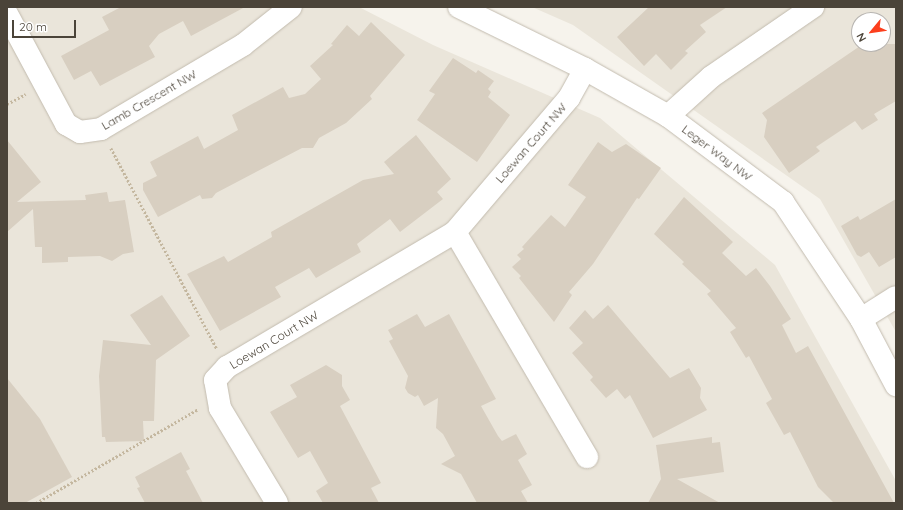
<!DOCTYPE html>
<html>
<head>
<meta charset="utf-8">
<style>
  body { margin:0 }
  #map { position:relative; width:903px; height:510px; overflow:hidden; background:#f6f3ec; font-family:Quicksand,sans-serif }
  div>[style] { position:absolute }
  .residential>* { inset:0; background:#eae5da }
  .building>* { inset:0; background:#d8cfc1 }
  .path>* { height:2.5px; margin-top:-1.25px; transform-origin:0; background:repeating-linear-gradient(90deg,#c4b79f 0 2px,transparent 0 4px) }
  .roads { filter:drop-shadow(0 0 1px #c2bbae) drop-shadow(0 0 1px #c2bbae) }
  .minor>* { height:22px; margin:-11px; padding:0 11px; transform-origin:11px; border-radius:11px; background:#fff }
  span { translate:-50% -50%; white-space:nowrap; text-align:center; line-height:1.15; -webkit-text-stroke:3.5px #fff; paint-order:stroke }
  .street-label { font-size:12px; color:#4b4439 }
  .frame { position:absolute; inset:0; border:8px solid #4b4439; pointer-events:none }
  .north { position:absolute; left:851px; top:12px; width:40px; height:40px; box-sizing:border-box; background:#fff; border:1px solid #b7b4b0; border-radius:50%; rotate:241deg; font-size:11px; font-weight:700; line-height:16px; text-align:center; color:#4b4439 }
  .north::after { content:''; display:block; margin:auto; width:14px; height:18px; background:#fc3f1d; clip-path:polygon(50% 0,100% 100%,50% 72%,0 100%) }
  .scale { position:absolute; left:12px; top:20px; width:64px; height:18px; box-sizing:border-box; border:2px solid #4b4439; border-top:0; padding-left:5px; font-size:12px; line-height:14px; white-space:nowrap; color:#4b4439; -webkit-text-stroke:3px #fff; paint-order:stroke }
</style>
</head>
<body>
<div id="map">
  <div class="residential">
    <div style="clip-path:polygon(7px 7px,359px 7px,433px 45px,600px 118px,775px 265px,896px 481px,896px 503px,7px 503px)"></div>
    <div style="clip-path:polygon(evenodd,532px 7px,896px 7px,896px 332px,820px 199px,573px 25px,532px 7px,859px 20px,883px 20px,883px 44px,859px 44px,859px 20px)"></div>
  </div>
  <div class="building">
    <div style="clip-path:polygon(121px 7px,245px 7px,191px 36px,183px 21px,159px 34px,149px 46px,155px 57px,100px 86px,91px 71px,74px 80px,61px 56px,109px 30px,102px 17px)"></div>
    <div style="clip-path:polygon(649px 7px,727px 7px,700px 25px,706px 32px,685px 51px,688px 53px,671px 70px,656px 54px,644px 66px,617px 37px)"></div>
    <div style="clip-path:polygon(371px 22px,405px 55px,370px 96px,372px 99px,346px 123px,319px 138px,313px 148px,302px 148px,216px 193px,212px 198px,202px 199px,200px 195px,158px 217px,143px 190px,143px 183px,157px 176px,150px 162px,198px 136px,204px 149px,238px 130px,232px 115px,283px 87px,289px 98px,305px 94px,321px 79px,310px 66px,333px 45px,331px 44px,347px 25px,359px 36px)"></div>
    <div style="clip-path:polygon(863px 44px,896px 44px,896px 101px,874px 114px,878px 120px,862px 130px,855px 121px,816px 147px,820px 151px,789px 173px,764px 137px,767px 120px,762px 113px)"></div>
    <div style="clip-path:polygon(453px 58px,476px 73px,478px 70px,494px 81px,488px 89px,491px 92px,488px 97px,510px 115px,477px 162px,417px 120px,435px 94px,429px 91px)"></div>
    <div style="clip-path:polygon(416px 135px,451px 179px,437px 192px,443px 199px,400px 232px,390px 219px,357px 244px,361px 252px,316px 278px,309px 268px,275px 287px,281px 297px,220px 331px,187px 274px,224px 256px,228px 262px,272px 237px,271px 232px,363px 180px,394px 174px,384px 162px)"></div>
    <div style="clip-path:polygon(7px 140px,41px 182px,17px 202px,86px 200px,85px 195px,107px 192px,109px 202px,125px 200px,134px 252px,123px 254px,112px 261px,100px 256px,68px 257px,68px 262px,42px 263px,42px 247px,35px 247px,33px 209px,7px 232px)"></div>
    <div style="clip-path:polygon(598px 142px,612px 152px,626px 144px,661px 168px,639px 199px,637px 198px,593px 264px,569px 292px,572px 295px,554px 322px,519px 278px,521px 276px,512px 267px,521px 259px,517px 255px,524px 249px,522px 247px,551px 215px,565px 227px,586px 197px,568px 185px)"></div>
    <div style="clip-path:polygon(684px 197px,733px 242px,722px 253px,746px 276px,756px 268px,770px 286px,791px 319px,782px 325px,796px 353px,808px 346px,894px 503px,834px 503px,818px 487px,790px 432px,784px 435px,766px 403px,772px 399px,749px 356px,746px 358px,730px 332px,736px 328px,707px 294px,711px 291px,682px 264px,684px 262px,654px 234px)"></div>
    <div style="clip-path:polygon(896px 199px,896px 257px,879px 267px,869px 252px,861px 257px,857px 255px,841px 226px,858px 216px,860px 220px)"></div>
    <div style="clip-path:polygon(162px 295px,190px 336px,156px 360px,154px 421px,143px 421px,144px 441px,106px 442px,105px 437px,102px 437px,99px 376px,103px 340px,151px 345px,130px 315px)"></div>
    <div style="clip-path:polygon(608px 305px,670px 378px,689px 368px,701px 388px,700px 398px,707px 410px,653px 438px,630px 395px,625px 399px,617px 389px,606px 398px,590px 380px,593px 377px,572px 353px,583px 343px,569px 328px,585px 310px,593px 319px)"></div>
    <div style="clip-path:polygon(417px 314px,425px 327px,449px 314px,496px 399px,481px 406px,498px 436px,502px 441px,516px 434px,527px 454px,518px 460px,532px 485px,521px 491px,528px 503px,477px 503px,461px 474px,441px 464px,455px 456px,443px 434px,436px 428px,438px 398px,424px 406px,418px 395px,415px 397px,408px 393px,405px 388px,408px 376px,389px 341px,393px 339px,388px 330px)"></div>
    <div style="clip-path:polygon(326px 365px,342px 375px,342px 386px,350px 400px,340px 406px,381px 483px,371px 488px,379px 503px,323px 503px,316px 491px,328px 483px,310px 451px,298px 458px,270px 412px,297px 397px,290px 385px)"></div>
    <div style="clip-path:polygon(7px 378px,40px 419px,72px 477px,25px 503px,7px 503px)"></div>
    <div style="clip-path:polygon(712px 437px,712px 443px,720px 442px,724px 472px,677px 479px,720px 503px,648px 503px,661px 479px,656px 445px)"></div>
    <div style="clip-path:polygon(181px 452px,190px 469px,186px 471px,203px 503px,145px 503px,137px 488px,140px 487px,135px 477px)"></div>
  </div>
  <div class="path">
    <div style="left:7px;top:104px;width:21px;rotate:-28deg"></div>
    <div style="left:111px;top:148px;width:227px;rotate:62.2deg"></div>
    <div style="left:36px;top:503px;width:187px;rotate:-30.1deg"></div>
  </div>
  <div class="roads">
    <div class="minor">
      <div style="left:459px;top:7px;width:140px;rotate:26.2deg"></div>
      <div style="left:585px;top:69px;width:95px;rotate:29.5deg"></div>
      <div style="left:668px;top:116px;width:144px;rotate:36.8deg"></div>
      <div style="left:783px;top:202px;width:141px;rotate:56.3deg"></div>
      <div style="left:861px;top:319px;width:75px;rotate:62.1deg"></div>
      <div style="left:7px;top:14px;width:125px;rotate:61.8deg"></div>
      <div style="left:66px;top:124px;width:16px;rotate:30deg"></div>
      <div style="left:80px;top:132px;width:21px;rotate:-8deg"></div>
      <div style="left:101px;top:129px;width:165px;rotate:-30.6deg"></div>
      <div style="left:243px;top:45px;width:61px;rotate:-38.4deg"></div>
      <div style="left:668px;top:116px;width:58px;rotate:-42.2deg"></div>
      <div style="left:711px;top:77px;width:124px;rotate:-34.5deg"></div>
      <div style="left:455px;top:232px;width:261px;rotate:59.6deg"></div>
      <div style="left:861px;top:319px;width:41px;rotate:-32.2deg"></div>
      <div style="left:277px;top:503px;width:111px;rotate:-121deg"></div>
      <div style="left:220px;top:408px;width:28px;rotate:-100deg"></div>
      <div style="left:215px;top:380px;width:18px;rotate:-47deg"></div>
      <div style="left:227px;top:367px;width:265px;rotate:-30.6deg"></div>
      <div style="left:455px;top:232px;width:176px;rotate:-49.6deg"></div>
      <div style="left:569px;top:98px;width:33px;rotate:-61deg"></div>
    </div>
  </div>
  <div class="street-label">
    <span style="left:149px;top:100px;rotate:-30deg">Lamb Crescent NW</span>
    <span style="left:531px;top:143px;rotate:-49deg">Loewan Court NW</span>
    <span style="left:717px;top:153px;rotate:37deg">Leger Way NW</span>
    <span style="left:274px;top:340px;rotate:-31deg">Loewan Court NW</span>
  </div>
  <div class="frame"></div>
  <div class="north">N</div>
  <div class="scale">20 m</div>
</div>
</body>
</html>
